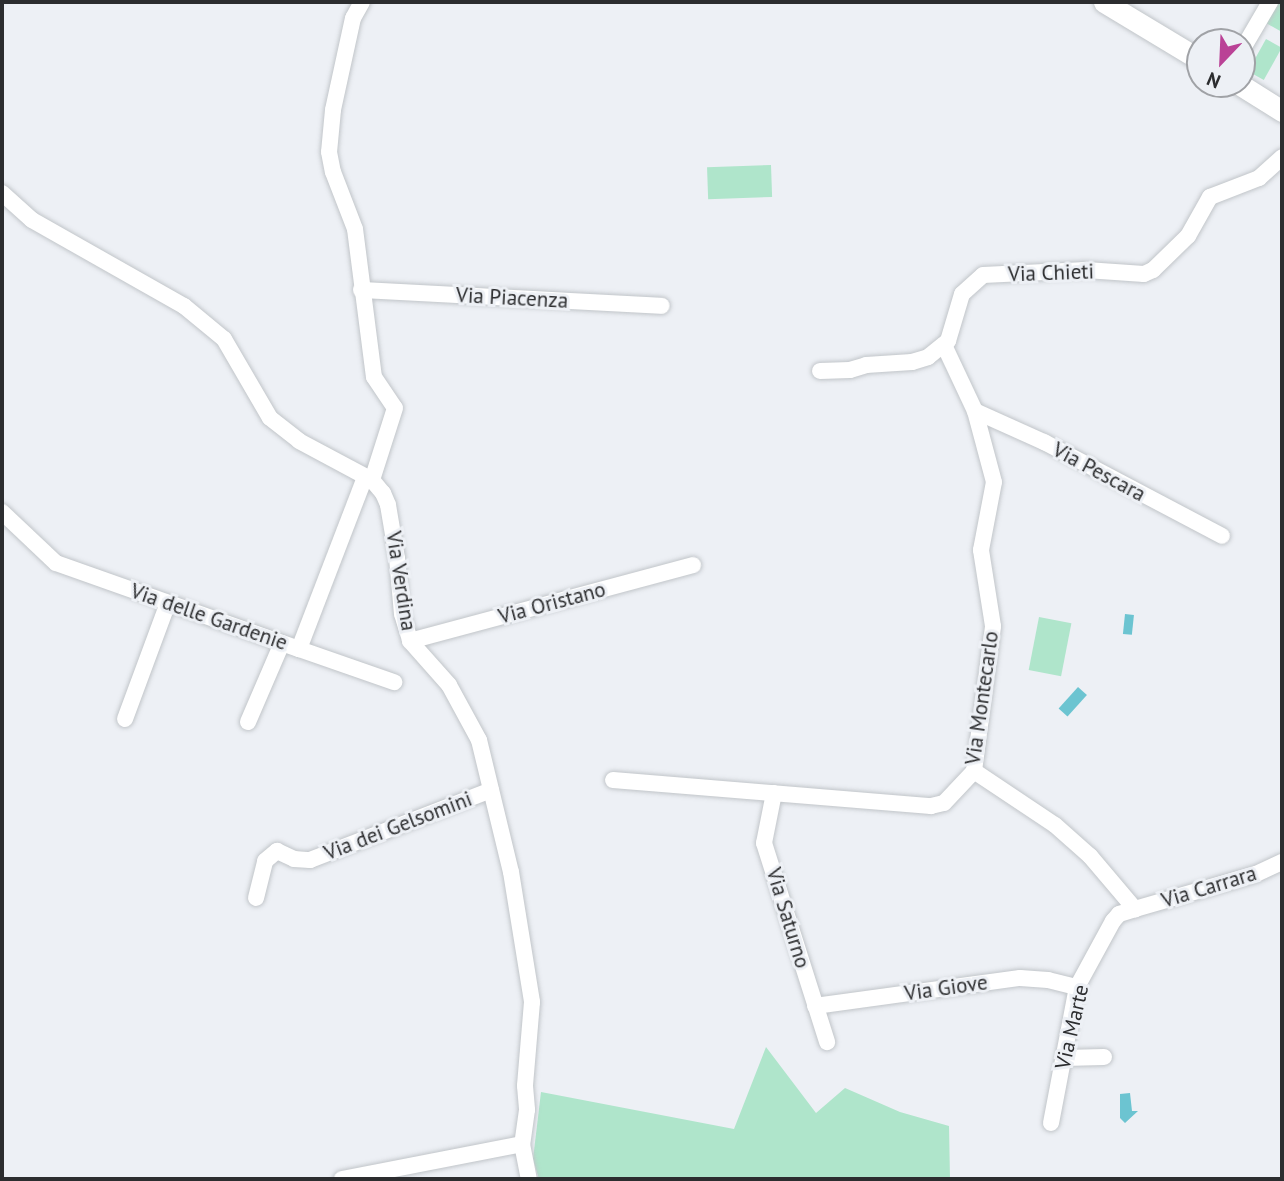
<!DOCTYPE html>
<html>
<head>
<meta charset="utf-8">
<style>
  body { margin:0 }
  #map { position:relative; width:1284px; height:1181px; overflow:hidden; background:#edf0f5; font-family:"PT Sans",sans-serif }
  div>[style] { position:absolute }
  .green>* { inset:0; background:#afe5cb; transform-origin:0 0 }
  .water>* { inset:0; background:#6cc4d1; transform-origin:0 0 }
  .roads { filter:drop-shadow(0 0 2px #c1c5c9) drop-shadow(0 0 2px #c1c5c9) }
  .street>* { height:16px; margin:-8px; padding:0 8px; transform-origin:8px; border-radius:8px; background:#fff }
  .secondary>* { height:21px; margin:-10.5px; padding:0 10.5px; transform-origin:10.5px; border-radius:10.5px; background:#fff }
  span { translate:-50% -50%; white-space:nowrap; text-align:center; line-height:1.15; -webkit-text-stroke:6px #edf0f5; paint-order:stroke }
  .street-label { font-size:21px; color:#2c2d2f }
  .frame { position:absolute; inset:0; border:4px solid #2c2d2f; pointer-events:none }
  .north { position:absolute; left:1186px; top:28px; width:70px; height:70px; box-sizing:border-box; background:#edf0f5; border:2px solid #a0a2a6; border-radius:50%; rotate:203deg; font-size:19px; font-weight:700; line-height:28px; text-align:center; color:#2c2d2f }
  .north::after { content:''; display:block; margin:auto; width:24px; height:32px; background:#ba4296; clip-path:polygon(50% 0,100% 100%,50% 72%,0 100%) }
</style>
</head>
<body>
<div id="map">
  <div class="green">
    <div style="clip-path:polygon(1279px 2px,1282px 2px,1282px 32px,1266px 23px)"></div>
    <div style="left:1266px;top:39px;width:18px;height:37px;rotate:29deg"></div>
    <div style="left:771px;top:165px;width:32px;height:64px;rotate:88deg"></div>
    <div style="left:1039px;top:617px;width:33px;height:54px;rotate:11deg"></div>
    <div style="clip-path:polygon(766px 1047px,816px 1113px,845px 1088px,900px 1112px,949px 1126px,950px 1179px,539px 1179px,533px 1159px,541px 1092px,734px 1129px)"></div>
  </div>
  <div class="water">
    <div style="left:1125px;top:614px;width:9px;height:20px;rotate:6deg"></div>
    <div style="left:1078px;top:687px;width:12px;height:29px;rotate:42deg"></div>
    <div style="clip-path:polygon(1130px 1093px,1132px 1111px,1138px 1111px,1125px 1123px,1120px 1118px,1120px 1094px)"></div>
  </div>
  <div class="roads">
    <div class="street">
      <div style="left:362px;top:2px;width:18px;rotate:119deg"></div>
      <div style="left:353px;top:18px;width:94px;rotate:102.3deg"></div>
      <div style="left:333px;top:110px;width:42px;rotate:95.4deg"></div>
      <div style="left:329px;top:152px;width:20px;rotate:79deg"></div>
      <div style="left:333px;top:172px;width:61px;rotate:68.9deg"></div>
      <div style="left:355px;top:229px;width:149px;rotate:82.7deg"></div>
      <div style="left:374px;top:377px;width:37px;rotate:56deg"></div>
      <div style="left:395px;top:408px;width:76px;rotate:107.7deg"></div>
      <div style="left:1242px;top:50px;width:56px;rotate:-59.7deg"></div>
      <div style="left:2px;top:193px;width:40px;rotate:42deg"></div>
      <div style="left:32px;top:220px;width:175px;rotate:29.5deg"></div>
      <div style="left:184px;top:306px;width:52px;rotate:39.5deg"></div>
      <div style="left:224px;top:339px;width:91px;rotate:59.8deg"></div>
      <div style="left:270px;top:418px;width:37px;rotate:38deg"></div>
      <div style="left:299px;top:441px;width:83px;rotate:28.1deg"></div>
      <div style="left:372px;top:480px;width:17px;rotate:50deg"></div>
      <div style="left:383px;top:493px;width:13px;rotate:67deg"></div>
      <div style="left:388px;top:505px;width:54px;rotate:80.4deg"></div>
      <div style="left:397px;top:558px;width:56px;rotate:84.9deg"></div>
      <div style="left:402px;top:614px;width:28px;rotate:73deg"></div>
      <div style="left:410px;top:641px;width:59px;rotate:48.4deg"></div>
      <div style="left:449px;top:685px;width:63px;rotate:61.4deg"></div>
      <div style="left:479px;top:740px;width:136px;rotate:76.4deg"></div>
      <div style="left:511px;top:872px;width:132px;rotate:80.8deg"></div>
      <div style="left:532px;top:1002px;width:84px;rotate:94.8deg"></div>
      <div style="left:525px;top:1086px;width:24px;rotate:85deg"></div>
      <div style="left:527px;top:1110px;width:34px;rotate:98deg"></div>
      <div style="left:522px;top:1144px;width:36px;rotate:79deg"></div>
      <div style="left:361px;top:290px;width:301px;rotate:3deg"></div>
      <div style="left:820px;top:371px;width:30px;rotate:-2deg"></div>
      <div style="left:850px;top:370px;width:17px;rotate:-17deg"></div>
      <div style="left:866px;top:365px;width:46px;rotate:-3.7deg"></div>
      <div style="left:912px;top:362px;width:17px;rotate:-17deg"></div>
      <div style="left:928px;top:357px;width:26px;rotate:-39deg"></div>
      <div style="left:948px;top:341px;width:49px;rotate:-73.4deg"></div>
      <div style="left:962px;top:294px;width:28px;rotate:-42deg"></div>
      <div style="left:983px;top:275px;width:103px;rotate:-2.8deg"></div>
      <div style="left:1086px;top:270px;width:58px;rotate:3.9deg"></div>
      <div style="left:1144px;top:274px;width:10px;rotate:-24deg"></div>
      <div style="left:1153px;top:270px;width:49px;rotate:-44.2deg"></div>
      <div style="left:1188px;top:236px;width:45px;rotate:-60.6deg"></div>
      <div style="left:1210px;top:197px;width:53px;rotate:-21.2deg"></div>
      <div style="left:1259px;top:178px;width:31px;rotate:-42deg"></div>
      <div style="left:975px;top:411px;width:76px;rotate:24.2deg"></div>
      <div style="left:1044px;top:442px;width:201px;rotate:27.8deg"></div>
      <div style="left:2px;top:512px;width:74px;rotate:43.4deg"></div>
      <div style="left:56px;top:563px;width:258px;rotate:19.5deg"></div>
      <div style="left:299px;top:649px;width:184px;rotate:-69deg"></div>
      <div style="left:410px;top:641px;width:293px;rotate:-15deg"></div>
      <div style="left:299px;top:649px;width:101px;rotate:19.2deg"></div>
      <div style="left:125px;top:719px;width:124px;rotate:-69.7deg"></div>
      <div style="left:248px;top:722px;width:86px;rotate:-66.7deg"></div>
      <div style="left:974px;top:771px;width:97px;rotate:33.7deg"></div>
      <div style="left:1055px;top:825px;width:47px;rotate:41.5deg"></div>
      <div style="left:1090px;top:856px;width:70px;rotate:49.7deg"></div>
      <div style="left:613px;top:780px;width:319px;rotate:4.7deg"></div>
      <div style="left:931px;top:806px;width:13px;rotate:-13deg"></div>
      <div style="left:944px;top:803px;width:44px;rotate:-46.8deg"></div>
      <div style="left:974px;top:771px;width:146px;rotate:-82.5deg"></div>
      <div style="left:993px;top:626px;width:77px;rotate:-99deg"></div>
      <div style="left:981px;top:550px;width:69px;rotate:-79.2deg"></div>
      <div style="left:994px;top:482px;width:73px;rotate:-105deg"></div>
      <div style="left:975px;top:411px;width:73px;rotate:-115.2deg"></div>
      <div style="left:774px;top:793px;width:51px;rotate:101.3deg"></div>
      <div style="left:764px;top:843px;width:209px;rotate:72.4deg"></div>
      <div style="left:256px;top:898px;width:38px;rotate:-76deg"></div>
      <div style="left:265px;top:861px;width:16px;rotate:-40deg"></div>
      <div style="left:277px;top:851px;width:19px;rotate:25deg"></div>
      <div style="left:294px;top:859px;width:16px;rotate:4deg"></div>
      <div style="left:310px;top:860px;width:194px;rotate:-21.1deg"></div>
      <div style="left:815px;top:1006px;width:207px;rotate:-7.8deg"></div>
      <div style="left:1020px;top:978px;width:28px;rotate:4deg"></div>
      <div style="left:1048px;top:980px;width:30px;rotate:14deg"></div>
      <div style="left:1064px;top:1058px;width:40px;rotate:-1.4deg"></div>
      <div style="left:1051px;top:1123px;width:138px;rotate:-79.2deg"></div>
      <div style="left:1077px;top:987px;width:75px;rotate:-61.4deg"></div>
      <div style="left:1113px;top:921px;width:9px;rotate:-49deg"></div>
      <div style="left:1119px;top:914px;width:17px;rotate:-17deg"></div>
      <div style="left:1135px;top:909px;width:126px;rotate:-16.1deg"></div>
      <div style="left:1256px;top:874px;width:29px;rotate:-25deg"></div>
      <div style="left:342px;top:1179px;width:183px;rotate:-11deg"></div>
    </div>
    <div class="secondary">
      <div style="left:1104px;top:2px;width:112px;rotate:31.1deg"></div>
      <div style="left:1239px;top:84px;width:51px;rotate:32.1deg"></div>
    </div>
  </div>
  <div class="street-label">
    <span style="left:1051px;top:273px;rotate:-2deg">Via Chieti</span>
    <span style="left:512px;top:298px;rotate:3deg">Via Piacenza</span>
    <span style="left:1099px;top:472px;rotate:28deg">Via Pescara</span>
    <span style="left:401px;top:581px;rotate:81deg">Via Verdina</span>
    <span style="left:552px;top:603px;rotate:-15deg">Via Oristano</span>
    <span style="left:209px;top:617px;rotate:19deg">Via delle Gardenie</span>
    <span style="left:982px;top:698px;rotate:-82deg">Via Montecarlo</span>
    <span style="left:398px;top:826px;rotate:-21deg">Via dei Gelsomini</span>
    <span style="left:1209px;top:887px;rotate:-17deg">Via Carrara</span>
    <span style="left:788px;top:918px;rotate:73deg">Via Saturno</span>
    <span style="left:946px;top:988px;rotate:-8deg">Via Giove</span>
    <span style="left:1072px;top:1027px;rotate:-77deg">Via Marte</span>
  </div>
  <div class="frame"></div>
  <div class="north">N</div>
</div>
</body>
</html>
